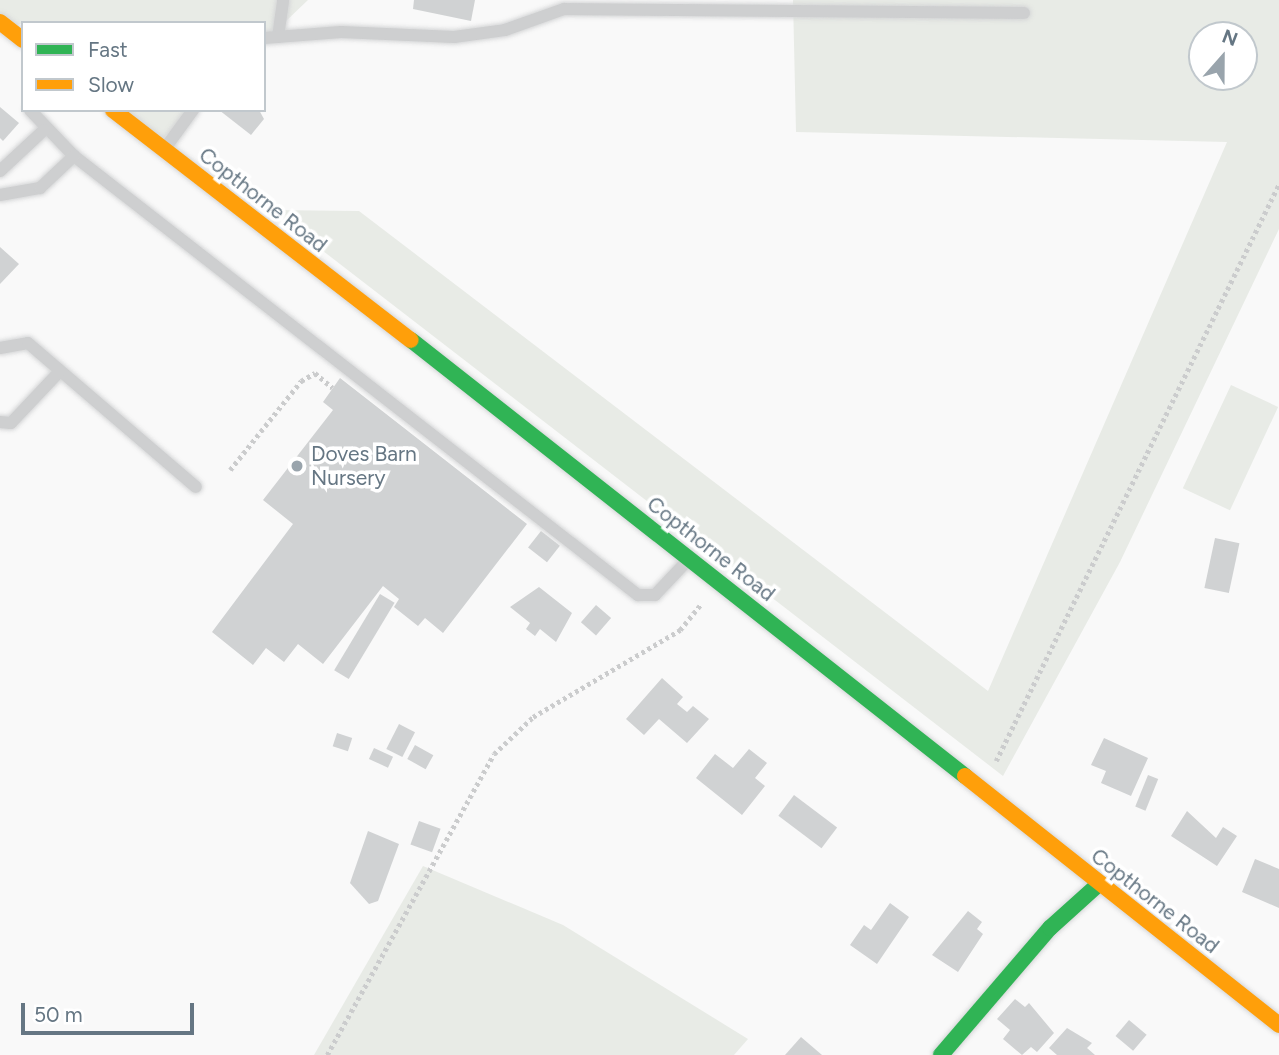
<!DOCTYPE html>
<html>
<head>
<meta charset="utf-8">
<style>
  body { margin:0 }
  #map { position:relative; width:1279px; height:1055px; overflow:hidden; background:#f9f9f9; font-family:Figtree,sans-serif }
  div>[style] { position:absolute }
  .green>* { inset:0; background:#e8ebe6; transform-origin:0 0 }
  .building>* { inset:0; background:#d0d2d3; transform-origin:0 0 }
  .path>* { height:4.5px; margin-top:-2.25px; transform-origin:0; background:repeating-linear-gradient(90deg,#cbcccd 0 3.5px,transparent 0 7px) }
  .roads { filter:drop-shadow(0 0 2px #d5d6d7) drop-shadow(0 0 2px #d5d6d7) }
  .lane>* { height:12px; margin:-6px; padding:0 6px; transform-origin:6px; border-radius:6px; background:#cecfd0 }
  .fast>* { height:16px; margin:-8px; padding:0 8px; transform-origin:8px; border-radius:8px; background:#30b455 }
  .slow>* { height:16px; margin:-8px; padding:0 8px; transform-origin:8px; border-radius:8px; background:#ff9f0a }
  .dots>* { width:19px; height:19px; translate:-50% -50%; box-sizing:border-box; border:4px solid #fff; border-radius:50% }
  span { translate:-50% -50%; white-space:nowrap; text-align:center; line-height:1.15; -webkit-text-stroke:7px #fff; paint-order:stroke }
  .street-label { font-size:21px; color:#657683 }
  .poi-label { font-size:21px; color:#657683 }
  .left { translate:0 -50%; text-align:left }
  .legend { position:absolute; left:21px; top:21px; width:245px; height:91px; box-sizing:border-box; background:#fff; border:2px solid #c1c8cd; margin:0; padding:9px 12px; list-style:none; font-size:21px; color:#657683 }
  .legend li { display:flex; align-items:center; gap:14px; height:35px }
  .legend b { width:35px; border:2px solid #c1c8cd }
  .north { position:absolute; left:1188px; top:21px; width:70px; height:70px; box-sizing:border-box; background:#fff; border:2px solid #c1c8cd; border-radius:50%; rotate:21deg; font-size:19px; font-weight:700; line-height:28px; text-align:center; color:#657683 }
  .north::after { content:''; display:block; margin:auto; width:24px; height:32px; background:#99a4ac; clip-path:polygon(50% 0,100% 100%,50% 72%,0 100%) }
  .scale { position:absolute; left:21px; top:1003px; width:173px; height:32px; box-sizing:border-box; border:4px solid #657683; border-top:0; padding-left:9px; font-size:21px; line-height:24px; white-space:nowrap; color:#657683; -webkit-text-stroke:5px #fff; paint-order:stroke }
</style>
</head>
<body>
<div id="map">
  <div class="green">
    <div style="clip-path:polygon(0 0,308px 0,264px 42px,264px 23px,23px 23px,0 31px)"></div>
    <div style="clip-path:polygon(evenodd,793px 0,1279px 0,1279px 229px,1120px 562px,1003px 776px,270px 210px,359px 211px,988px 691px,1227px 142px,796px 132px,793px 0,1202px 35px,1244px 35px,1244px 77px,1202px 77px,1202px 35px)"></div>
    <div style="clip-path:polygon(110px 110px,193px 110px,157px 144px)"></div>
    <div style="left:1231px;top:385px;width:52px;height:114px;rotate:25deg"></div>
    <div style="clip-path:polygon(423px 866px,563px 925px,748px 1039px,734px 1055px,314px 1055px)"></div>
  </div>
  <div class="building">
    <div style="clip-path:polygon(414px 0,475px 0,471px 21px,413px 9px)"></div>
    <div style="clip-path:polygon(0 107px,19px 123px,3px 141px,0 138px)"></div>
    <div style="clip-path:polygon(219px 110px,259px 110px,264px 119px,251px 135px)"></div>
    <div style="clip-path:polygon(0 247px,19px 264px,0 284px)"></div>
    <div style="clip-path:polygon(340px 378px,527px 524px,443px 633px,425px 618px,418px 626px,394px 607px,399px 599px,383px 586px,323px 664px,298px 644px,284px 662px,266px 648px,253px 665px,212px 632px,293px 524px,263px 500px,333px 410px,323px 402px)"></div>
    <div style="left:541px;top:531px;width:24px;height:21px;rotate:38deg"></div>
    <div style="left:1215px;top:538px;width:25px;height:51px;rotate:12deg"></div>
    <div style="clip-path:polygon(539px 587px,572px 613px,556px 642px,540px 629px,535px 636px,526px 629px,530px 623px,510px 607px)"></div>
    <div style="left:380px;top:594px;width:17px;height:89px;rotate:31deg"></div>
    <div style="left:596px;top:605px;width:20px;height:23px;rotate:41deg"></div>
    <div style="clip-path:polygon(662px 678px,683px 697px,677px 704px,687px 712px,693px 706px,709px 719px,687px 743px,659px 719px,644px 735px,626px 719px)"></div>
    <div style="left:399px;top:724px;width:18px;height:28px;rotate:27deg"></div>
    <div style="left:337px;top:733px;width:16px;height:14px;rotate:18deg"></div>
    <div style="clip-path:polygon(1104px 738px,1148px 758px,1131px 796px,1101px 783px,1106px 771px,1091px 765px)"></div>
    <div style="left:415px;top:745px;width:21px;height:16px;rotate:29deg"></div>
    <div style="left:374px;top:748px;width:21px;height:12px;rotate:25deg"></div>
    <div style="clip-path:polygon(749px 749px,767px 763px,755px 778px,765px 786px,742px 815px,696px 778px,715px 754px,733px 768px)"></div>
    <div style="left:1148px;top:775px;width:11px;height:34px;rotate:22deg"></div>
    <div style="left:794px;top:795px;width:54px;height:26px;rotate:37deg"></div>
    <div style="clip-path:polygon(1187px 811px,1216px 838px,1223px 827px,1237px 836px,1217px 866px,1171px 836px)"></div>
    <div style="left:419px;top:821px;width:23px;height:25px;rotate:20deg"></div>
    <div style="clip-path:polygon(368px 831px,399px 844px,378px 901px,369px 904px,350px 883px)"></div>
    <div style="clip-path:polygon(1255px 859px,1279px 869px,1279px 908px,1242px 892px)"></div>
    <div style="clip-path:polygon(890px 903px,909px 917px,877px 964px,850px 945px,864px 925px,871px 930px)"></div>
    <div style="clip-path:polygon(968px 911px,982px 922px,977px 929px,983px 934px,958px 972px,932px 955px)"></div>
    <div style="clip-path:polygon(1015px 999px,1025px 1007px,1029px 1003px,1054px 1033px,1037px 1052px,1031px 1047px,1022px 1055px,1003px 1039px,1010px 1030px,997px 1019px)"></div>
    <div style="left:1129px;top:1020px;width:23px;height:21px;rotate:40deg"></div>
    <div style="clip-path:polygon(1067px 1028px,1092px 1043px,1087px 1048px,1095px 1055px,1057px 1055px,1049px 1048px)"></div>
    <div style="clip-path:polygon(801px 1037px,822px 1055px,785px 1055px)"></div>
  </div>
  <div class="path">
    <div style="left:230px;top:470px;width:114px;rotate:-51.4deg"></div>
    <div style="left:301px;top:381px;width:16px;rotate:-30deg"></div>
    <div style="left:315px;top:373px;width:23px;rotate:40deg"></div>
    <div style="left:996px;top:761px;width:643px;rotate:-63.87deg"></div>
    <div style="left:327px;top:1055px;width:344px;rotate:-61deg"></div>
    <div style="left:494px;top:754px;width:54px;rotate:-43.5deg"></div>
    <div style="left:533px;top:717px;width:171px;rotate:-30.6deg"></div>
    <div style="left:680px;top:630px;width:33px;rotate:-51deg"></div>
  </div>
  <div class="roads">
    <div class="lane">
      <div style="left:278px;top:37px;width:37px;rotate:-82deg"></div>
      <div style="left:264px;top:38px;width:77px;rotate:-4.5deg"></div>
      <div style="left:341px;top:32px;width:113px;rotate:2.5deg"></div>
      <div style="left:454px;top:37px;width:51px;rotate:-7.8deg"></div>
      <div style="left:505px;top:30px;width:63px;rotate:-19.6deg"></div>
      <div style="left:564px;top:9px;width:460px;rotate:0.5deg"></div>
      <div style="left:30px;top:110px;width:64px;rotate:46.3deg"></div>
      <div style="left:74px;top:156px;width:715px;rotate:37.9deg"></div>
      <div style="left:638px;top:595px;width:17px"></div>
      <div style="left:655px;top:595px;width:48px;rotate:-46.7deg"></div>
      <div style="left:166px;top:147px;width:46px;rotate:-53.9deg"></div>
      <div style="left:0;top:171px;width:60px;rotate:-43deg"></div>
      <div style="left:0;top:195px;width:41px;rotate:-9.9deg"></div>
      <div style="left:40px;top:188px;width:47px;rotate:-43.3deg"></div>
      <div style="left:0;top:348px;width:28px;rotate:-10deg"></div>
      <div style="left:28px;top:343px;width:221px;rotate:40.6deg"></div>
      <div style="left:0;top:422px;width:11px;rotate:5deg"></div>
      <div style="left:11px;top:423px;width:71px;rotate:-46.7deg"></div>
    </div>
    <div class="fast">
      <div style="left:411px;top:340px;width:705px;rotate:38.2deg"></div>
      <div style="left:941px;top:1055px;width:167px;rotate:-49.4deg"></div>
      <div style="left:1050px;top:928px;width:67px;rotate:-42deg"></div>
    </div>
    <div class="slow">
      <div style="left:0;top:22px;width:29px;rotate:38deg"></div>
      <div style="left:113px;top:110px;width:376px;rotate:37.7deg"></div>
      <div style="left:965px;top:776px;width:401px;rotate:38.4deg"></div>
    </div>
  </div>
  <div class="dots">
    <div style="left:297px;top:466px;background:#99a4ac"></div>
  </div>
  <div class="street-label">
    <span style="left:263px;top:200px;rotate:38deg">Copthorne Road</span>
    <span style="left:711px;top:549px;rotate:38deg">Copthorne Road</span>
    <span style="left:1155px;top:901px;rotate:38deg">Copthorne Road</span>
  </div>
  <div class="poi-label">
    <span class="left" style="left:311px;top:466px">Doves Barn<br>Nursery</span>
  </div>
  <ul class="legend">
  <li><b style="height:9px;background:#30b455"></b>Fast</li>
  <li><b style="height:9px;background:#ff9f0a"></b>Slow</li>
  </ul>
  <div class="north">N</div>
  <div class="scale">50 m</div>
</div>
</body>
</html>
